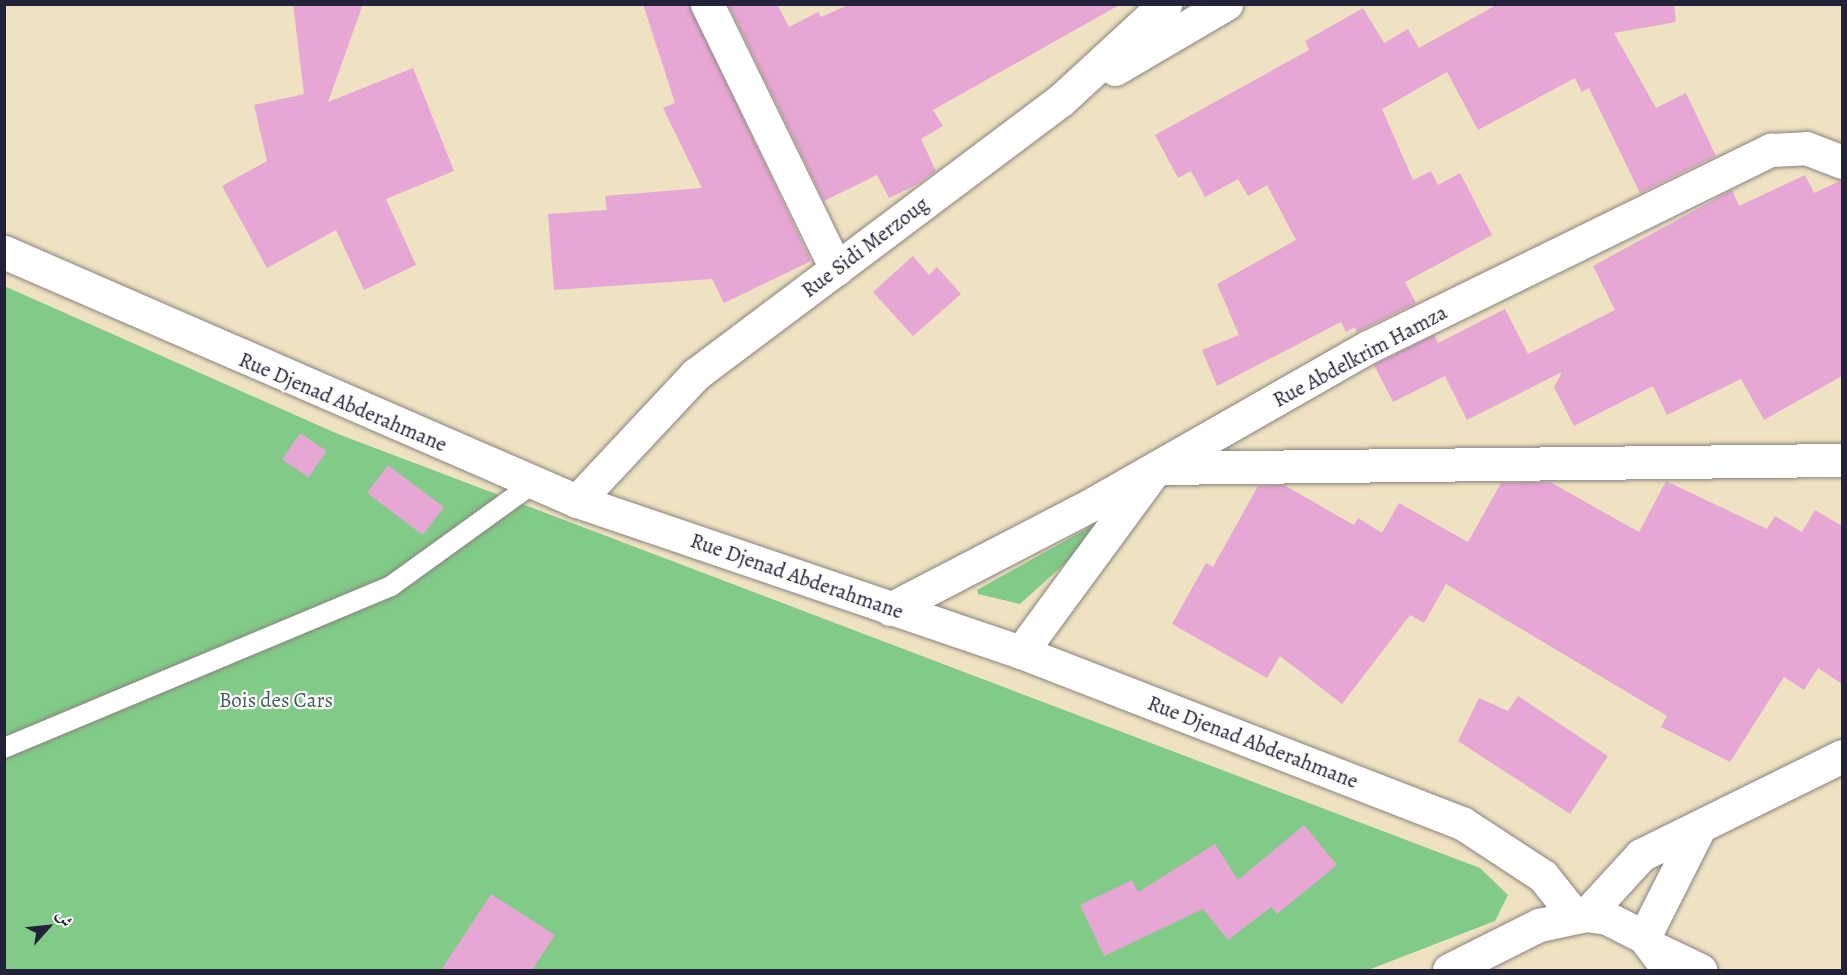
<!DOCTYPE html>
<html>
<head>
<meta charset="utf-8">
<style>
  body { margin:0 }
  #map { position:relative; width:1847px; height:975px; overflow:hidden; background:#efe2c2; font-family:Alegreya,Amiri,serif }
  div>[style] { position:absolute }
  .green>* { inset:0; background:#81ca87 }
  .building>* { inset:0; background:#e7a7d5; transform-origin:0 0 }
  .roads { filter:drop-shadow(0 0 2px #88827e) drop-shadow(0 0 2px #88827e) }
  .lane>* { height:20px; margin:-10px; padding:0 10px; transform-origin:10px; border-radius:10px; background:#fff }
  .street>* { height:33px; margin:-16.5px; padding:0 16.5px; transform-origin:16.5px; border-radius:16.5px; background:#fff }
  .secondary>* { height:33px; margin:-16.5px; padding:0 16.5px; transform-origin:16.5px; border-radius:16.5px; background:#fff }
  span { translate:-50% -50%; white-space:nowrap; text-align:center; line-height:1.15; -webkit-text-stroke:4.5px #fff; paint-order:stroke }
  .street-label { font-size:21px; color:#22223b }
  .park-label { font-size:21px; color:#435d56 }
  .frame { position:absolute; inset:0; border:6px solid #22223b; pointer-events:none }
  .north { position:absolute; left:18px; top:897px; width:60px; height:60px; -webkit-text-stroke:4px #fff; paint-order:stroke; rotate:63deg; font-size:16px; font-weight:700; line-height:24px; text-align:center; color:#22223b }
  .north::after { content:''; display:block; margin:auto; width:21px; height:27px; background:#22223b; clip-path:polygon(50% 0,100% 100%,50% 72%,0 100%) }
</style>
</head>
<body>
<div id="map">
  <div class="green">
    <div style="clip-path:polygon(4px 286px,338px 434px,1480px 868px,1508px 895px,1495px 921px,1368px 970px,5px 970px)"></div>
    <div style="clip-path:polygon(1106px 518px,1112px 521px,1020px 604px,978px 594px,977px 590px)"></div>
  </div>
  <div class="building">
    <div style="clip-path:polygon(293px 4px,363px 4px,328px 102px,413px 68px,454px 171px,386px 199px,416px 265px,364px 290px,336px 230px,267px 268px,222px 186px,267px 161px,254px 105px,304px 94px)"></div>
    <div style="clip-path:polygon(643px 4px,689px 4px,811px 261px,724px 303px,712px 279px,554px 290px,548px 214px,607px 210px,605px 196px,702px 188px,663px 108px,675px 103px)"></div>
    <div style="clip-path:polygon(728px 4px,777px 4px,789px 27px,818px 12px,821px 17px,850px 4px,1121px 4px,933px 110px,943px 126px,921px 139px,936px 171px,916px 185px,889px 198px,877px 175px,824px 201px)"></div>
    <div style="clip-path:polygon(1498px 4px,1674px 4px,1676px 22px,1614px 33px,1656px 108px,1686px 93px,1716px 156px,1640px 193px,1589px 88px,1582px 92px,1575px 78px,1478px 130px,1447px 72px,1382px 109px,1413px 180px,1431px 171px,1438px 185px,1460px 173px,1492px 235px,1405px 282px,1416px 303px,1357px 332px,1355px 327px,1346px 332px,1341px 322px,1217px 386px,1202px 350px,1239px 335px,1217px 284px,1296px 240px,1267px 185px,1248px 196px,1238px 179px,1205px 197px,1191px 171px,1178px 178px,1155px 135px,1309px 50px,1305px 41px,1363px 8px,1384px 43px,1408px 29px,1419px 48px)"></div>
    <div style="clip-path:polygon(1805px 175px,1814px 193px,1842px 180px,1842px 376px,1764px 420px,1741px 379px,1667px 415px,1653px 386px,1574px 426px,1554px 387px,1562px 372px,1467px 420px,1445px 376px,1393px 402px,1374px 365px,1434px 335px,1438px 343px,1505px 309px,1528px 354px,1615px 310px,1593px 266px,1732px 190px,1739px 206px)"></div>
    <div style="clip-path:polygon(913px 256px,929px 275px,937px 267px,961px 294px,913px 336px,873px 292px)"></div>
    <div style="left:300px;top:433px;width:32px;height:32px;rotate:34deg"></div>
    <div style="left:388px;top:465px;width:70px;height:35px;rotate:37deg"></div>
    <div style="clip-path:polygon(1666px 481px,1767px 529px,1775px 516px,1802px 532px,1815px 510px,1842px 526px,1842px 684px,1818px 668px,1804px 690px,1784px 677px,1730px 762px,1661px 727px,1667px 716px,1446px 584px,1424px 623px,1410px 615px,1342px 704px,1280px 656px,1267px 678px,1172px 624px,1206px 563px,1213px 567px,1258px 486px,1284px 485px,1354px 525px,1358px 518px,1382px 533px,1399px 503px,1468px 542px,1501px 483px,1550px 482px,1639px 532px)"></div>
    <div style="clip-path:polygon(1518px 696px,1608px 756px,1570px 814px,1458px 741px,1479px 698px,1508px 711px)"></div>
    <div style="clip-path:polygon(1304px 825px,1337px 865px,1277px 914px,1271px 907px,1228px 940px,1203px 909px,1104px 956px,1080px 905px,1132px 880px,1138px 892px,1215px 844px,1238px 880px)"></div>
    <div style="clip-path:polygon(491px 894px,555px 935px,532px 970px,441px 970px)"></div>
  </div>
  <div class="roads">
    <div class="lane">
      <div style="left:4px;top:748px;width:420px;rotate:-22.7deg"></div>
      <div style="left:391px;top:586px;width:176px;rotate:-35.8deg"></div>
    </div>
    <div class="street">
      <div style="left:707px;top:4px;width:295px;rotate:64deg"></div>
      <div style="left:1115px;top:69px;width:129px;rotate:-30.4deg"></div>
      <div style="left:577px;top:501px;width:174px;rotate:-46.9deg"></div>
      <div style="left:696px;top:374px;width:456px;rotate:-36.9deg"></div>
      <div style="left:1061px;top:100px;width:142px;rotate:-42.7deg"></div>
      <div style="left:890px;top:609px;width:232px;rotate:-27.4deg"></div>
      <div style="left:1096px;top:502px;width:313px;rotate:-29.7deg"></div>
      <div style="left:1368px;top:347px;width:449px;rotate:-26.1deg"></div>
      <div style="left:1771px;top:150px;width:35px;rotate:-3deg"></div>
      <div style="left:1806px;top:148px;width:39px;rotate:21deg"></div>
      <div style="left:1021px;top:652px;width:228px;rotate:-53.7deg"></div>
      <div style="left:1156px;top:468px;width:686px;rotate:-0.67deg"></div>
    </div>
    <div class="secondary">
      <div style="left:4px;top:252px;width:625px;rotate:23.49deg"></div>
      <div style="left:577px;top:501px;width:469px;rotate:18.8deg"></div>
      <div style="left:1021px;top:652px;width:473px;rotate:21.2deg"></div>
      <div style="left:1462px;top:823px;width:97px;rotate:33.2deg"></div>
      <div style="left:1543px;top:876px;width:50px;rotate:51.5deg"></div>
      <div style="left:1586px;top:915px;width:81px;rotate:-47.5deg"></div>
      <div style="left:1641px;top:855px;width:224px;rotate:-26.2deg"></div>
      <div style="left:1644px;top:937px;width:120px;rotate:-63.2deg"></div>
      <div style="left:1658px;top:950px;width:47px;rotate:25.5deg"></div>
      <div style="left:1449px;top:970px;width:101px;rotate:-26.6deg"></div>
      <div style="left:1539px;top:925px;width:48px;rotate:-12deg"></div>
      <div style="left:1586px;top:915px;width:21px;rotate:8deg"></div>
      <div style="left:1607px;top:918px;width:42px;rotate:27.2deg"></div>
      <div style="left:1644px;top:937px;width:41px;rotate:52.9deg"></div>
    </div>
  </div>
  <div class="street-label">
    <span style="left:865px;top:247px;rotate:-37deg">Rue Sidi Merzoug</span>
    <span style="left:1360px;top:356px;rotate:-28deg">Rue Abdelkrim Hamza</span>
    <span style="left:343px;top:402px;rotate:23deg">Rue Djenad Abderahmane</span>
    <span style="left:797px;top:576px;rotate:19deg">Rue Djenad Abderahmane</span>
    <span style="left:1253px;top:742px;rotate:21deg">Rue Djenad Abderahmane</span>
  </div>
  <div class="park-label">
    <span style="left:276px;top:700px">Bois des Cars</span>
  </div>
  <div class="frame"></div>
  <div class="north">ش</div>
</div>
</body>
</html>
